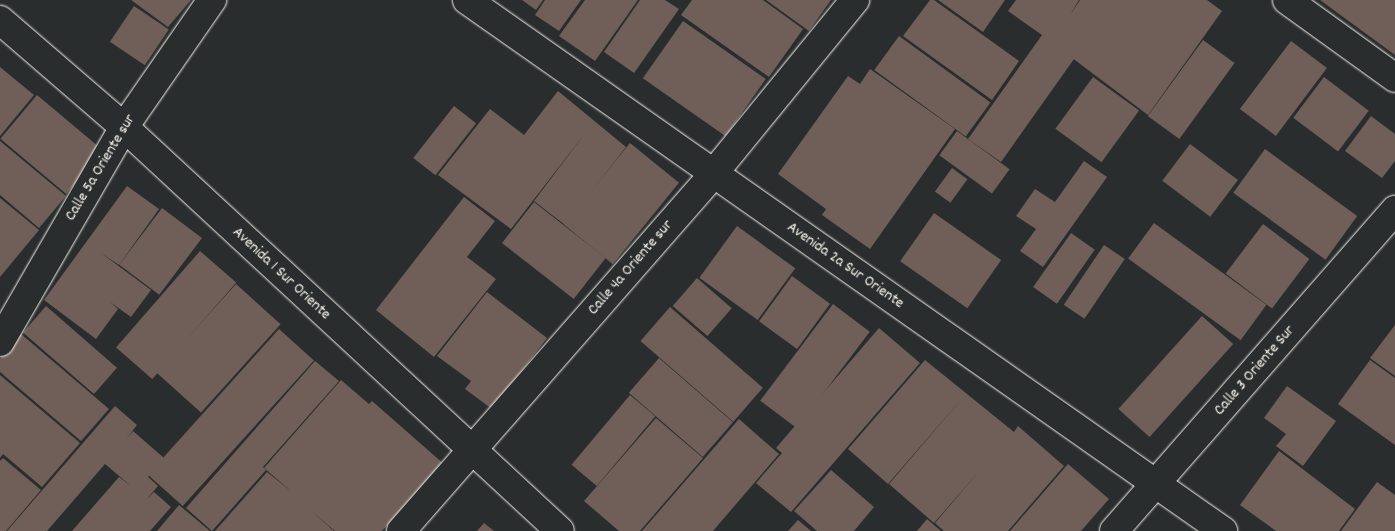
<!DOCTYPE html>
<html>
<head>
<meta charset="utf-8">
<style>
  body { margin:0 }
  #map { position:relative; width:1395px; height:531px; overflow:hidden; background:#2a2d2e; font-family:Dekko,sans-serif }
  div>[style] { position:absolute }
  .building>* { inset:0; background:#705f58; transform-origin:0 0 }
  .roads { filter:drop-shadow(0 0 1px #f4f1e8) drop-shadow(0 0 1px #f4f1e8) }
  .street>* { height:28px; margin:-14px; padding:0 14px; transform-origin:14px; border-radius:14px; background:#2a2d2e }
  .secondary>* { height:28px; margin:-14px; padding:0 14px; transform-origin:14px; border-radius:14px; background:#2a2d2e }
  span { translate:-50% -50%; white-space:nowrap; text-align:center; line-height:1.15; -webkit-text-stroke:4px #2a2d2e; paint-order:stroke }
  .street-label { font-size:16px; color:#f4f1e8 }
</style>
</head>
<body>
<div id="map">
  <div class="building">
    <div style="clip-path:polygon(131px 0,191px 0,168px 27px)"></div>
    <div style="clip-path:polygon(522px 0,543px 0,536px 10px)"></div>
    <div style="clip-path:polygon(545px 0,581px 0,559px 31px,535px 15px)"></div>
    <div style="clip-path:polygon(585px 0,638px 0,595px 61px,559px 36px)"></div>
    <div style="clip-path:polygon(640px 0,665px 0,679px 9px,634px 73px,604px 52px)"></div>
    <div style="clip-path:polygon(692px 0,763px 0,803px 29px,769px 77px,681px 15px)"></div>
    <div style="clip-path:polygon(766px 0,831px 0,809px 31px)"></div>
    <div style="clip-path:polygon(930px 0,934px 0,1019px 61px,992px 100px,903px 36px)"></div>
    <div style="clip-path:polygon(938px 0,1005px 0,983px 32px)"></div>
    <div style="clip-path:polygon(1016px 0,1079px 0,1070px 15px,1080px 0,1207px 0,1222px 11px,1148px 115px,1047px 39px,1074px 59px,1001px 162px,968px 139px,1042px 35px,1008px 11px)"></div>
    <div style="clip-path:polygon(1320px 0,1395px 0,1395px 55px)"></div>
    <div style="left:134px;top:6px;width:42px;height:43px;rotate:34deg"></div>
    <div style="left:683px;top:21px;width:101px;height:70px;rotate:35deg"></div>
    <div style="left:899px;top:36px;width:113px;height:42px;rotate:36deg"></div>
    <div style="left:1203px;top:40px;width:39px;height:94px;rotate:36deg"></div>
    <div style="left:1291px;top:41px;width:45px;height:85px;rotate:37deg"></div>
    <div style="clip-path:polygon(0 67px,34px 95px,0 136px)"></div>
    <div style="clip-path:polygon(870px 69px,955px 129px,870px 249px,822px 215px,826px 209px,778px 174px,848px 76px,860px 84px)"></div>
    <div style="left:1093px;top:77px;width:57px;height:64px;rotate:36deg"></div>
    <div style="left:1324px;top:77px;width:56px;height:51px;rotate:37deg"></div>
    <div style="clip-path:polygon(558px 91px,626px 147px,565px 225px,534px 201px,586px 132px,511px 229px,438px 175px,490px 109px,524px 135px)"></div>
    <div style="left:37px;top:95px;width:86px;height:57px;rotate:40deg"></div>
    <div style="left:454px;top:106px;width:28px;height:66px;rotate:38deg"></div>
    <div style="clip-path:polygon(1371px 116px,1395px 134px,1395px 161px,1382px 178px,1345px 151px)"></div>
    <div style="left:957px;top:131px;width:65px;height:30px;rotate:36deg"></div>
    <div style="clip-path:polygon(0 141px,66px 196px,39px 228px,0 195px)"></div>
    <div style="left:630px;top:143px;width:63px;height:105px;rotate:39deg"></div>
    <div style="left:1190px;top:144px;width:60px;height:46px;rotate:37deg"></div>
    <div style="left:1265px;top:149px;width:114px;height:54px;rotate:36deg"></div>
    <div style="clip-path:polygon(1084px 161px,1107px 177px,1043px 267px,1020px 251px,1036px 229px,1016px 216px,1035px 189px,1055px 202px)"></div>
    <div style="left:952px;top:168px;width:19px;height:29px;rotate:36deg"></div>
    <div style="clip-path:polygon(127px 186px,159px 209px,119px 265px,101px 253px,151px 290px,131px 317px,110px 302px,118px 309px,96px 339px,44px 300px)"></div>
    <div style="clip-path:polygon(464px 197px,495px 221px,467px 257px,496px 279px,434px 357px,376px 310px)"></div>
    <div style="clip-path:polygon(0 198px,39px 230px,0 277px)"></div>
    <div style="left:534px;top:202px;width:91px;height:52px;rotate:38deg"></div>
    <div style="left:162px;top:208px;width:50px;height:71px;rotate:37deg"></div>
    <div style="left:934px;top:213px;width:82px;height:59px;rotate:35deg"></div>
    <div style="left:1154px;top:223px;width:139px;height:44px;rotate:36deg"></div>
    <div style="left:1263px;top:224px;width:58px;height:62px;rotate:37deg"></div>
    <div style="left:737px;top:226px;width:72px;height:64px;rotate:36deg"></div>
    <div style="left:1071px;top:233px;width:29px;height:66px;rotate:35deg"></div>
    <div style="left:1104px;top:245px;width:25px;height:72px;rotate:34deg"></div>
    <div style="left:200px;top:251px;width:48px;height:128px;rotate:41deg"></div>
    <div style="left:792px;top:276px;width:47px;height:56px;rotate:36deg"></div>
    <div style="left:697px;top:278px;width:46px;height:37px;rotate:41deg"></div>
    <div style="left:236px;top:284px;width:60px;height:119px;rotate:42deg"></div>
    <div style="clip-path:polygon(487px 292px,547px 338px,492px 409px,465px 389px,471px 381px,437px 356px)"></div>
    <div style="left:833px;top:304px;width:46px;height:121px;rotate:37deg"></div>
    <div style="left:46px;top:306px;width:94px;height:35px;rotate:41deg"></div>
    <div style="left:670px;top:307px;width:123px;height:45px;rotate:41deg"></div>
    <div style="left:1202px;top:316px;width:42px;height:125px;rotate:42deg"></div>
    <div style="clip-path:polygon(1395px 325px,1395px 376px,1370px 358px)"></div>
    <div style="clip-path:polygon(879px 328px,920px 363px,791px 512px,756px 483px,782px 453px,776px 448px)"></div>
    <div style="left:279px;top:329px;width:47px;height:196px;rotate:42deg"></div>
    <div style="clip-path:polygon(21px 334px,109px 409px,81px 441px,0 372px,0 359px)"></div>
    <div style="left:659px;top:358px;width:98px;height:46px;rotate:41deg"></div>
    <div style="clip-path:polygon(925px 360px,1014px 432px,1018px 426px,1064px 466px,1008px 531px,944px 531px,935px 523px,981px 469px,934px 523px,889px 484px,964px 396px,888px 484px,848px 449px)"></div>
    <div style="clip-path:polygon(1370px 360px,1395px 378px,1395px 445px,1338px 404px)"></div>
    <div style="clip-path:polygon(315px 361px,339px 381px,263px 467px,261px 465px,266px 470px,212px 531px,186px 508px)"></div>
    <div style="clip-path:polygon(0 375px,80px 443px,42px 487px,3px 454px,0 458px)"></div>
    <div style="clip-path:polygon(341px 380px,369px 404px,372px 401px,445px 465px,398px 519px,395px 517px,382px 531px,335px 531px,311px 511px,334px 531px,215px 531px,267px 472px,292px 492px,264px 468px)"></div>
    <div style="clip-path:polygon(1287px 386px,1336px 421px,1303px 466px,1276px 446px,1286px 434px,1264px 418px)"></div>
    <div style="left:630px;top:395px;width:33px;height:91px;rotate:40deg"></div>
    <div style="clip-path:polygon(115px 406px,137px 425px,126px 439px,133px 431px,164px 458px,148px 477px,158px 486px,146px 500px,154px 492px,171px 507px,150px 531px,72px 531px,119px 477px,131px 486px,105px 464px,47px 531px,7px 531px)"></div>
    <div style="clip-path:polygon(656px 418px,703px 458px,640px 531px,619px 531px,584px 501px)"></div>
    <div style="clip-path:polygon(739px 419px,779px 454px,713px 531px,642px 531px)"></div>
    <div style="clip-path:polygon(1279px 451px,1355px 509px,1339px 531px,1276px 531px,1240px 505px)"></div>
    <div style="clip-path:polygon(3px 458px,41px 490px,6px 531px,0 531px,0 461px)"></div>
    <div style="clip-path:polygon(1068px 464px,1109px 499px,1081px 531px,1010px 531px)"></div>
    <div style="clip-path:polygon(831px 470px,874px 507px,854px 531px,817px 531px,794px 511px)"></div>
    <div style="clip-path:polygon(1377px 482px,1395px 495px,1395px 531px,1341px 531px)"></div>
    <div style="clip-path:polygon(179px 505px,210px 531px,157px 531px)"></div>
    <div style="clip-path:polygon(927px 519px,941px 531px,917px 531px)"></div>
    <div style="clip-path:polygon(798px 520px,811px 531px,788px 531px)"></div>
    <div style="clip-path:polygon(484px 523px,494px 531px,477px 531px)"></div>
  </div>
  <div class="roads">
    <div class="street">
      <div style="left:467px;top:0;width:924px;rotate:35.08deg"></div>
      <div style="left:1287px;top:0;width:133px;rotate:35.8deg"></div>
      <div style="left:0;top:20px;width:164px;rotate:40.8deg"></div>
      <div style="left:124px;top:127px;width:594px;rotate:42.82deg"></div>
      <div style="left:401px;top:531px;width:474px;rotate:-48.8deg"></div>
      <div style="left:713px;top:174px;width:225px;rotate:-50.8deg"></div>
    </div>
    <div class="secondary">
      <div style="left:0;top:342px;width:248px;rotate:-60deg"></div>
      <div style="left:124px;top:127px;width:155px;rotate:-55.3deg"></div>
      <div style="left:1114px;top:531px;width:427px;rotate:-48.8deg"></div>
    </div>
  </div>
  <div class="street-label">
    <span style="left:101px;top:168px;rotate:-59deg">Calle 5a Oriente sur</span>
    <span style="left:845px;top:266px;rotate:35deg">Avenida 2a Sur Oriente</span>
    <span style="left:631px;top:268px;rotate:-49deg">Calle 4a Oriente sur</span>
    <span style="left:281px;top:274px;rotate:43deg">Avenida 1 Sur Oriente</span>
    <span style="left:1255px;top:371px;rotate:-49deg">Calle 3 Oriente Sur</span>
  </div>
</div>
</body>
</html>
